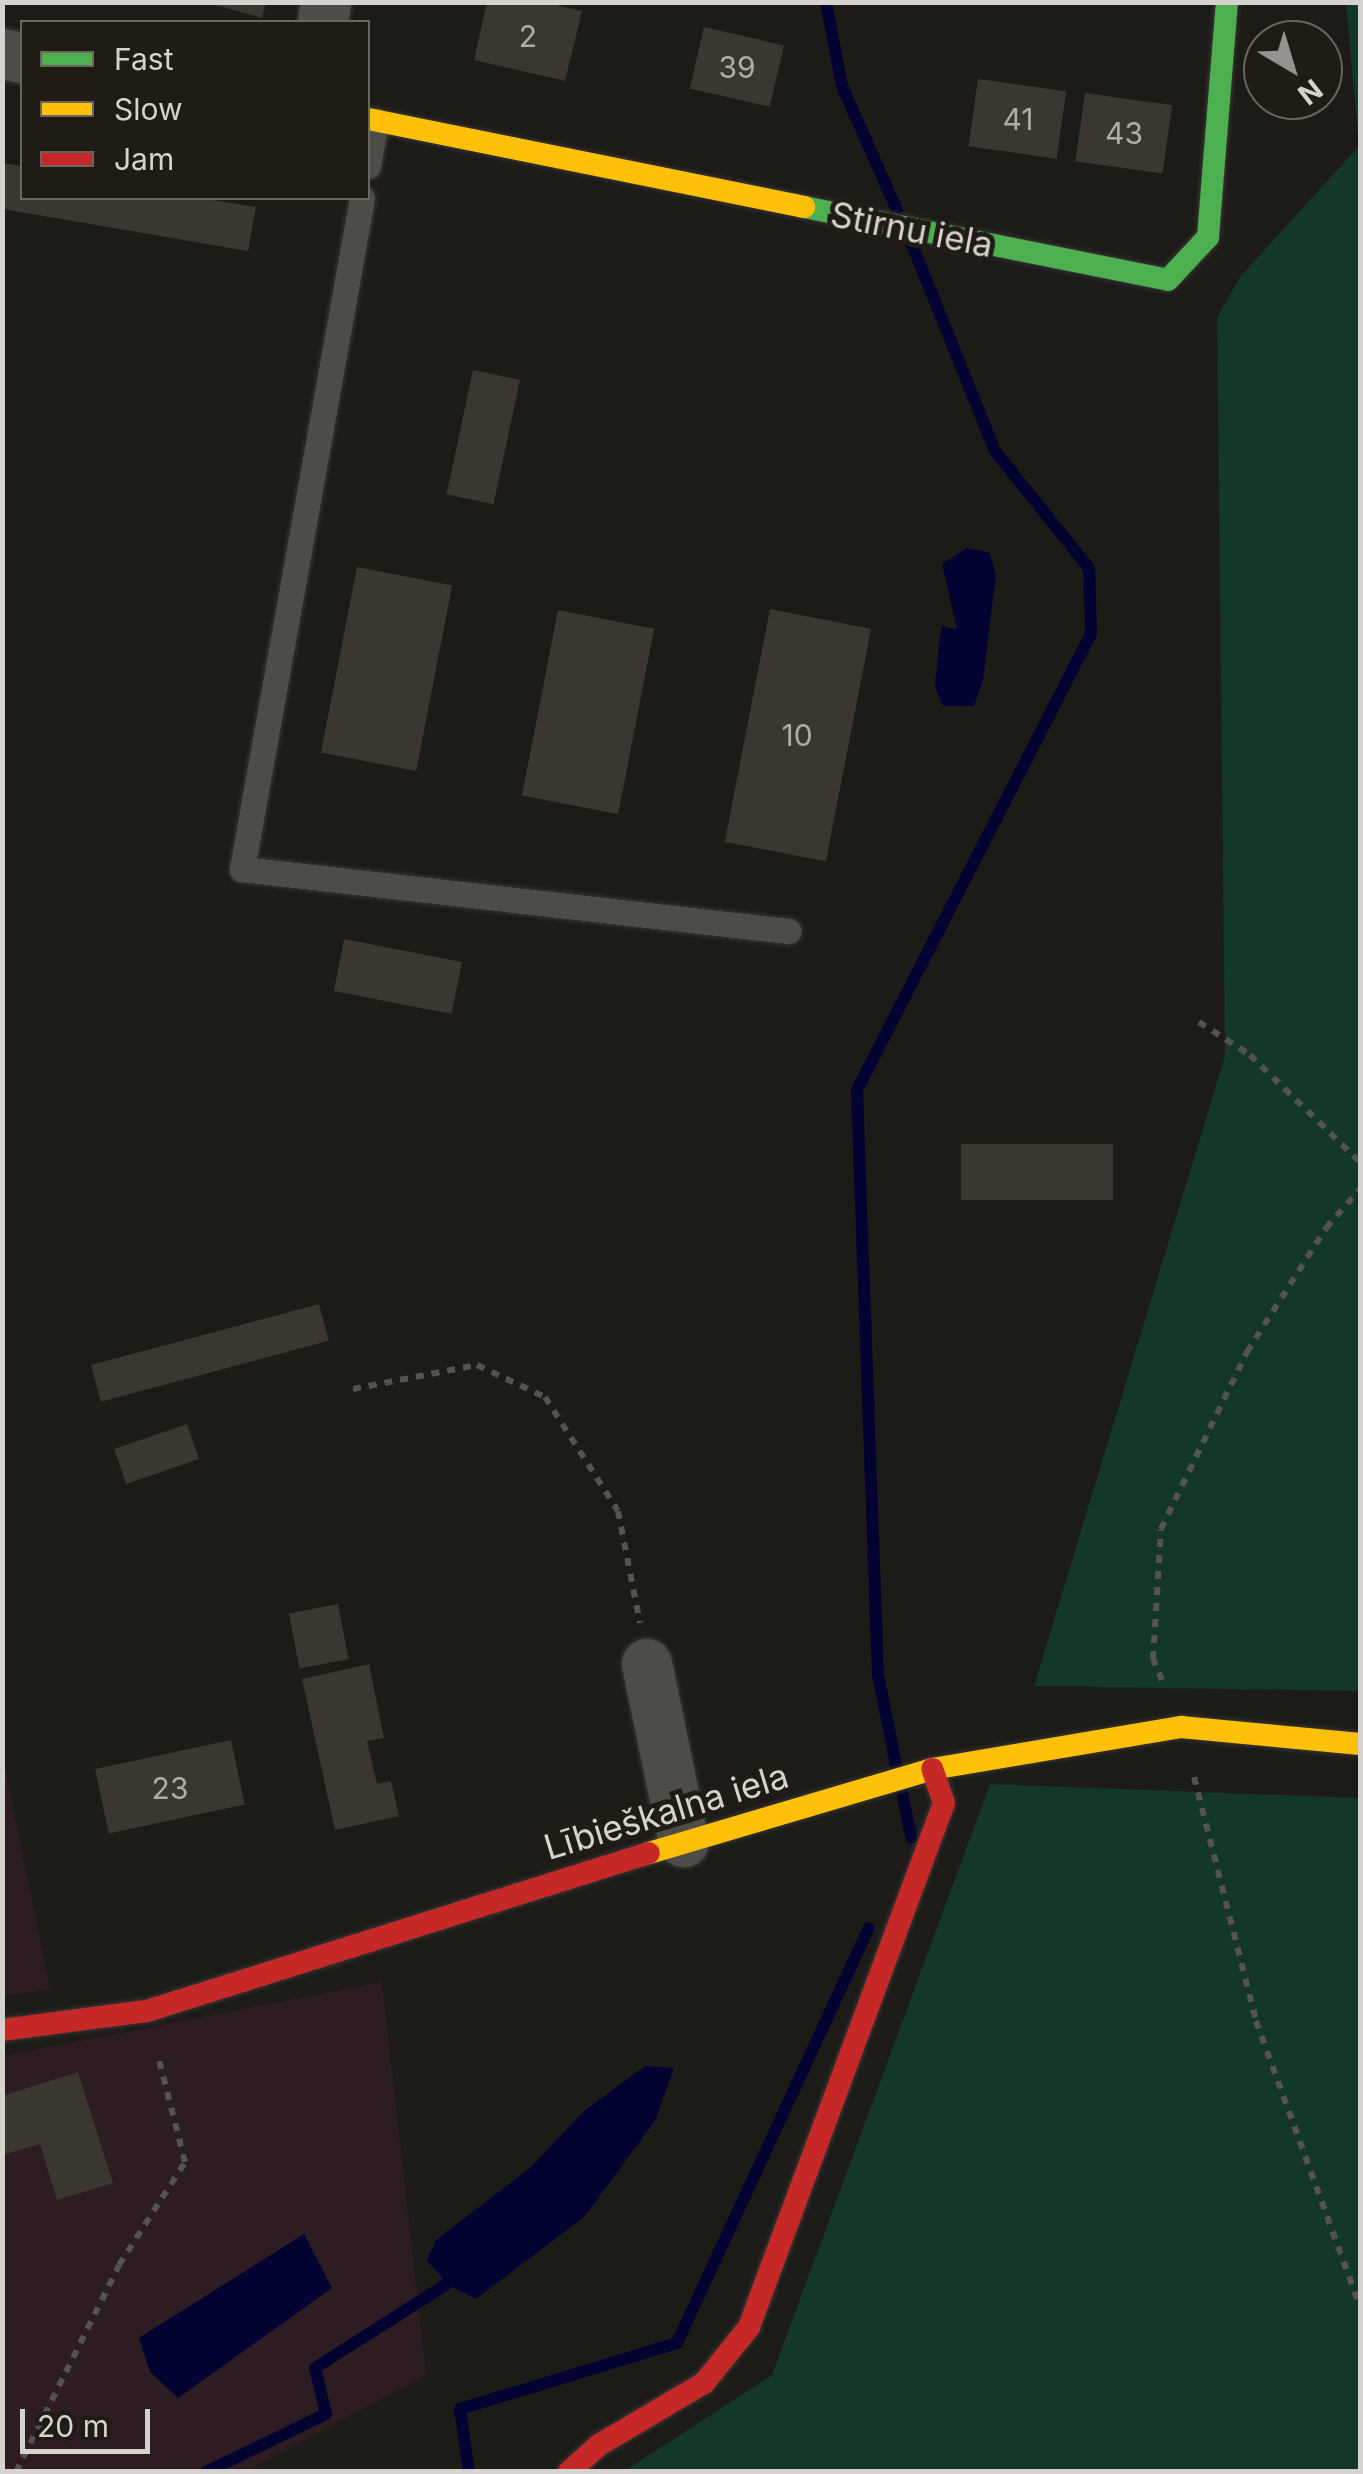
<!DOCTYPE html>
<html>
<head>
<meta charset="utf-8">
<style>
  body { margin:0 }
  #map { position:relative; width:1363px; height:2474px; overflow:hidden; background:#1d1b18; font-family:Inter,sans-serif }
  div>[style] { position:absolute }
  .industrial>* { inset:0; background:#2d1d22 }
  .green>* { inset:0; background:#133827 }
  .water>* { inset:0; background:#030332 }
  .stream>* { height:12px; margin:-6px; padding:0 6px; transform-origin:6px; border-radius:6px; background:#030332 }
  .building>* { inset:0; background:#3b3630; transform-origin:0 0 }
  .path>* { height:6px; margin-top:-3px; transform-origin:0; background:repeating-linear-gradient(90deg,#545351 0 8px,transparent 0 16px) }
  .roads { filter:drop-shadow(0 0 2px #383635) drop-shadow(0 0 2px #383635) }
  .lane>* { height:25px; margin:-12.5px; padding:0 12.5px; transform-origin:12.5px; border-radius:12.5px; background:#4e4c49 }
  .street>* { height:50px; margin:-25px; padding:0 25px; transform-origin:25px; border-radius:25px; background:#4e4c49 }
  .fast>* { height:22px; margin:-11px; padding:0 11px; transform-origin:11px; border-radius:11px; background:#4caf50 }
  .slow>* { height:22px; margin:-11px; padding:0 11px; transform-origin:11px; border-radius:11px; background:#ffc107 }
  .jam>* { height:22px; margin:-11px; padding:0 11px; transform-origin:11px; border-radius:11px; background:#c62828 }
  span { translate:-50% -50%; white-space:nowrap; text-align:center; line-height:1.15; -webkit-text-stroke:10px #201b15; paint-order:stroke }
  .number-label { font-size:30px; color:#afaca7 }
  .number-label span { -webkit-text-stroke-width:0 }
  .street-label { font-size:35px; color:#d6d3cf }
  .frame { position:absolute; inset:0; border:5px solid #d6d3cf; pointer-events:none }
  .legend { position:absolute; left:20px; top:20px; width:350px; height:180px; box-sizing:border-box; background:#201b15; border:2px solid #69655f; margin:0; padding:12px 18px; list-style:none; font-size:30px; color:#d6d3cf }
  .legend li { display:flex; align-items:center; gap:20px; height:50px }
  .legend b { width:50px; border:2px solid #69655f }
  .north { position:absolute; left:1243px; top:20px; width:100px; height:100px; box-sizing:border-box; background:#201b15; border:2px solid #69655f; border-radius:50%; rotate:142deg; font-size:28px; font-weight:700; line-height:40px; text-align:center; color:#d6d3cf }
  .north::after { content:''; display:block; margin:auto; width:35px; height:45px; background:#95938f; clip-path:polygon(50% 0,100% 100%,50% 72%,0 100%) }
  .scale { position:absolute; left:20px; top:2409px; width:130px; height:45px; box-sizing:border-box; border:5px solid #d6d3cf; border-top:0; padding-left:12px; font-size:30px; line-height:35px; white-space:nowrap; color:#d6d3cf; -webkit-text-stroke:8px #201b15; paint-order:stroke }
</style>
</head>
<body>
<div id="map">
  <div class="industrial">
    <div style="clip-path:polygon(3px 1757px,50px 1989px,3px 1996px,2px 1996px)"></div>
    <div style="clip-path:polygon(382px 1982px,426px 2375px,246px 2471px,3px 2472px,3px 2056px)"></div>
  </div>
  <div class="green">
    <div style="clip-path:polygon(1346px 3px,1360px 3px,1360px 1691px,1034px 1686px,1225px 1056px,1217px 318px,1240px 277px,1359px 146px)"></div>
    <div style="clip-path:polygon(990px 1784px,1360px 1798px,1360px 2471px,623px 2472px,772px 2375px)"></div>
  </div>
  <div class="water">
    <div style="clip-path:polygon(967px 548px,990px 553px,996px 575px,983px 680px,974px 706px,943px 706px,935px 687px,939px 642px,942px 626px,957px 629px,942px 564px)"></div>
    <div style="clip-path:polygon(645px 2066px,674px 2068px,655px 2121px,584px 2217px,476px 2299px,447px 2284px,427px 2260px,436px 2240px,530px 2168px,583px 2112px)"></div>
    <div style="clip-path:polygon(304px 2234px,332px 2288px,178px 2398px,150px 2372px,139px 2338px)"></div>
  </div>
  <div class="stream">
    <div style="left:826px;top:2px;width:86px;rotate:79.2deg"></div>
    <div style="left:842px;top:86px;width:136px;rotate:66.1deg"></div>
    <div style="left:897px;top:1769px;width:96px;rotate:-101.4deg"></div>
    <div style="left:878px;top:1675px;width:585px;rotate:-92.06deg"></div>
    <div style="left:857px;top:1090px;width:513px;rotate:-62.84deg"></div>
    <div style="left:1091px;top:634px;width:66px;rotate:-91.7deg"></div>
    <div style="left:1089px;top:568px;width:150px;rotate:-128.8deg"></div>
    <div style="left:995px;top:451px;width:225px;rotate:-111.9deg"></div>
    <div style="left:902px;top:1793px;width:45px;rotate:78.4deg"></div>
    <div style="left:206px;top:2472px;width:133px;rotate:-25.8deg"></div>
    <div style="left:326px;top:2414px;width:47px;rotate:-103.4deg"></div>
    <div style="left:315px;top:2368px;width:156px;rotate:-32.5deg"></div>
    <div style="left:469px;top:2472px;width:64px;rotate:-98.1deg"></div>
    <div style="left:460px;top:2409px;width:227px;rotate:-16.9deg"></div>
    <div style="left:677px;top:2343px;width:457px;rotate:-65.2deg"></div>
  </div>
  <div class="building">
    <div style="clip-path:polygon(204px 2px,266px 2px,262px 18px)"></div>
    <div style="clip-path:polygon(487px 2px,544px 2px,582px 11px,565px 81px,474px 60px)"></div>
    <div style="left:704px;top:27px;width:82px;height:63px;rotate:13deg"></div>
    <div style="left:978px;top:79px;width:89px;height:68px;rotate:8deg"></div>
    <div style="left:1085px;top:93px;width:88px;height:69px;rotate:8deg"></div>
    <div style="clip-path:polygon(2px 163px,22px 166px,22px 198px,201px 198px,256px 207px,248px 251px,2px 209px)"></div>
    <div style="left:473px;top:370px;width:48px;height:127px;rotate:12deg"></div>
    <div style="left:357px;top:567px;width:97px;height:189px;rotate:11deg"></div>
    <div style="left:770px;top:609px;width:103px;height:237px;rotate:11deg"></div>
    <div style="left:558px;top:610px;width:98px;height:189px;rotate:11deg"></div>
    <div style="left:344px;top:939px;width:120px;height:53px;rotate:11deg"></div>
    <div style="left:961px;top:1144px;width:152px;height:56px"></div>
    <div style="left:319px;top:1304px;width:38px;height:236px;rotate:75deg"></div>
    <div style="left:187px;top:1424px;width:37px;height:77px;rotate:71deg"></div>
    <div style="left:338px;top:1604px;width:56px;height:50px;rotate:79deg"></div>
    <div style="clip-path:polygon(369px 1664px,384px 1738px,367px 1741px,377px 1784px,391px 1781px,399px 1816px,335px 1830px,302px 1679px)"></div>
    <div style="left:231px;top:1740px;width:66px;height:139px;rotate:78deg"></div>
    <div style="clip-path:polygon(78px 2072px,113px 2183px,57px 2200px,40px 2144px,2px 2155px,2px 2096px)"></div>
  </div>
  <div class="path">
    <div style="left:1199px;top:1022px;width:61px;rotate:32.9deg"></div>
    <div style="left:1250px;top:1055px;width:153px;rotate:44.2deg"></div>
    <div style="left:353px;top:1389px;width:126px;rotate:-11deg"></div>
    <div style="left:477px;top:1365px;width:75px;rotate:25.2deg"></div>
    <div style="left:545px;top:1397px;width:135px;rotate:57.4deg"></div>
    <div style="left:618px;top:1511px;width:114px;rotate:78.9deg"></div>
    <div style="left:1162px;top:1680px;width:23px;rotate:-113deg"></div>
    <div style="left:1153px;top:1659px;width:130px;rotate:-86.5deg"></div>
    <div style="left:1161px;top:1529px;width:197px;rotate:-64.1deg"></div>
    <div style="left:1247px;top:1352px;width:147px;rotate:-57.5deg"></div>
    <div style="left:1326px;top:1228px;width:52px;rotate:-48.9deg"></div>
    <div style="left:1194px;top:1777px;width:252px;rotate:75.7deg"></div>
    <div style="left:1256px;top:2021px;width:304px;rotate:70deg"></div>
    <div style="left:16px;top:2472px;width:231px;rotate:-63.5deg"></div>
    <div style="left:119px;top:2265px;width:122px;rotate:-57.3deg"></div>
    <div style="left:185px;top:2162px;width:109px;rotate:-104.3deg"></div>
  </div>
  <div class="roads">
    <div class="lane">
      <div style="left:368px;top:166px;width:46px;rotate:-79.9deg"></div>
      <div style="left:362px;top:198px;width:682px;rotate:100.14deg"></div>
      <div style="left:242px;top:869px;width:550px;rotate:6.48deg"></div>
    </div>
    <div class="street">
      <div style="left:323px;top:22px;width:20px;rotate:-81deg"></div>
      <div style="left:2px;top:54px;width:20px;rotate:11deg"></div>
      <div style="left:647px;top:1664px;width:182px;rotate:78.3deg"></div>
    </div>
    <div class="fast">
      <div style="left:804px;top:207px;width:371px;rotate:11.3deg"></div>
      <div style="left:1168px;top:280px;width:59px;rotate:-47.1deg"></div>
      <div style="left:1208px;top:237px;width:236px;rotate:-85.4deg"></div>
    </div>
    <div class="slow">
      <div style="left:368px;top:119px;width:445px;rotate:11.4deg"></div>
      <div style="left:649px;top:1853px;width:295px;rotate:-16.5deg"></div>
      <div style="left:932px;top:1769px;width:253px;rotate:-9.6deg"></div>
      <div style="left:1181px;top:1727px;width:180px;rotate:5.4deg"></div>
    </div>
    <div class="jam">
      <div style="left:2px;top:2030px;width:146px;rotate:-7.5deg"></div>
      <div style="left:147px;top:2011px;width:526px;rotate:-17.47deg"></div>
      <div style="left:569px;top:2472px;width:40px;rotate:-42deg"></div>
      <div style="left:599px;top:2445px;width:122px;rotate:-30.6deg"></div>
      <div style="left:704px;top:2383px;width:72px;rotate:-51.2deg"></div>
      <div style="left:749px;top:2327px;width:559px;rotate:-69.59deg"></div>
      <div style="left:944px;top:1803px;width:36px;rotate:-109deg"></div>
    </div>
  </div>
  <div class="number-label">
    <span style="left:528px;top:36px">2</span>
    <span style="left:737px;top:67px">39</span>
    <span style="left:1018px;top:119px">41</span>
    <span style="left:1124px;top:133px">43</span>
    <span style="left:797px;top:735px">10</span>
    <span style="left:170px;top:1788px">23</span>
  </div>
  <div class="street-label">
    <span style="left:912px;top:229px;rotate:11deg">Stirnu iela</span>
    <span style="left:666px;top:1811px;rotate:-17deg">Lībieškalna iela</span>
  </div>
  <div class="frame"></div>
  <ul class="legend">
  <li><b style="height:12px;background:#4caf50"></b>Fast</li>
  <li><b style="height:12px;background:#ffc107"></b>Slow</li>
  <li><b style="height:12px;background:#c62828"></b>Jam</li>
  </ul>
  <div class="north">N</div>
  <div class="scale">20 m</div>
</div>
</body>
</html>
